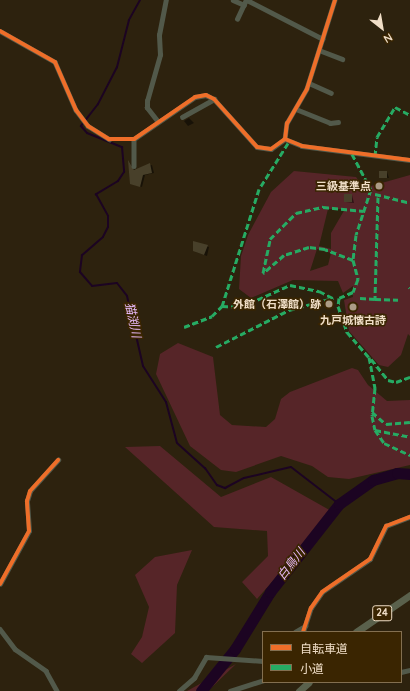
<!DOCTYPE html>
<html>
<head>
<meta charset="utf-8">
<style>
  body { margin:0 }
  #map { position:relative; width:410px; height:691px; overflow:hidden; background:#2d220e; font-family:Quicksand,"Noto Sans JP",sans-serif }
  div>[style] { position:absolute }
  .green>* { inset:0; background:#562528 }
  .shadow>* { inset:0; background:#0007 }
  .stream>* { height:2px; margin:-1px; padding:0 1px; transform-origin:1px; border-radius:1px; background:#1c0422 }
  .river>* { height:11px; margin:-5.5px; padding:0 5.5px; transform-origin:5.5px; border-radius:5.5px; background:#1c0422 }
  .building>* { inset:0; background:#48402a; transform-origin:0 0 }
  .minor>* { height:4.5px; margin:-2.25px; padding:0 2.25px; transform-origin:2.25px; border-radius:2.25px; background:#52594a }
  .primary>* { height:7px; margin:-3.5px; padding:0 3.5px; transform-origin:3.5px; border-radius:3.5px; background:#5a614c }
  .quiet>* { height:3px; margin-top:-1.5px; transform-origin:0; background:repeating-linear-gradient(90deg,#26ab63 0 6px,transparent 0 9px) }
  .cycleway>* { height:4px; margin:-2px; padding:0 2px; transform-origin:2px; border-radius:2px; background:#ee6e29 }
  .dots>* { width:11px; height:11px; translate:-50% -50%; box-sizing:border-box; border:2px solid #3a2501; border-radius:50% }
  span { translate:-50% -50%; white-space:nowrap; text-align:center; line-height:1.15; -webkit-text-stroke:3px #3a2501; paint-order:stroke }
  .shield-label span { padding:1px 3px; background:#3a2501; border:1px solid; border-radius:3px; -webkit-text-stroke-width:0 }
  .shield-label { font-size:10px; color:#f0dec7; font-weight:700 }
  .poi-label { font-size:11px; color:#f0dec7; font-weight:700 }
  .right { translate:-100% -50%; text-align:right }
  .water-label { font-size:12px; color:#e9bbfc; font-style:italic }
  .legend { position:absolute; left:262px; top:631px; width:140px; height:52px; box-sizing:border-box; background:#3a2501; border:1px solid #836f50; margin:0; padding:5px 7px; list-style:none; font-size:12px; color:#f0dec7 }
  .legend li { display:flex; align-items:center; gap:8px; height:20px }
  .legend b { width:20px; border:1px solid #836f50 }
  .north { position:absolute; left:362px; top:8px; width:40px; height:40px; -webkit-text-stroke:3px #3a2501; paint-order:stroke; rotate:149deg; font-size:11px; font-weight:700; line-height:16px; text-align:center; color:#f0dec7 }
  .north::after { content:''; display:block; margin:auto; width:14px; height:18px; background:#f0dec7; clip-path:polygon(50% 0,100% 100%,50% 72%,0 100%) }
</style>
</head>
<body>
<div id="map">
  <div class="green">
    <div style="clip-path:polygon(evenodd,294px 171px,356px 177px,364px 188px,410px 175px,410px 336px,408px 334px,401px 355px,388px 367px,379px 365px,349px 331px,344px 300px,353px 297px,353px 286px,343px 293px,338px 281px,293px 280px,251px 298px,239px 289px,241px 256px,248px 235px,271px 192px,294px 171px,328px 209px,345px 209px,331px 233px,331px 249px,319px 246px,328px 209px,294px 171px,317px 249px,331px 253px,328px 265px,310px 271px,317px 249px)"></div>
    <div style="clip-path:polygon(178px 343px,213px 357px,220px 415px,232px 425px,266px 427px,275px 419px,281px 399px,290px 392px,352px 368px,358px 370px,368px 385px,387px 401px,410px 400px,410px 465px,349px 479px,328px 477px,312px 466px,281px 456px,236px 472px,221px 470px,190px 446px,156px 374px,160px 354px)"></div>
    <div style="clip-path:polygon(160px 446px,221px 497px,271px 477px,333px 512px,257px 599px,242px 582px,268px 556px,267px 531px,214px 527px,125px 447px)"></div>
    <div style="clip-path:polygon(192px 550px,177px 585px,175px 633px,142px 663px,131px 654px,142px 637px,149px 607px,135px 575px,155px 557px)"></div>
    <div style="clip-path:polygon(236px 664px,208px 691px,187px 691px)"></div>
  </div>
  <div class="shadow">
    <div style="clip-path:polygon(189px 118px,194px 123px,188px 126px,184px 121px)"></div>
    <div style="clip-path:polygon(129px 162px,135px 170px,152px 165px,154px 173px,145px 175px,142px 187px,131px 183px)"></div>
    <div style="clip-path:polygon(387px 172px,389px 178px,380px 177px)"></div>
    <div style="clip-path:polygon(352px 195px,354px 203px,346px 202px)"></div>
    <div style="clip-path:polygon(193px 243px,209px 247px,207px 256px,196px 252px)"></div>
  </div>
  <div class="stream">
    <div style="left:140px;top:0;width:23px;rotate:119deg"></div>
    <div style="left:129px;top:20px;width:49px;rotate:104.3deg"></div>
    <div style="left:117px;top:67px;width:42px;rotate:117.2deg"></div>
    <div style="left:98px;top:104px;width:28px;rotate:128deg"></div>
    <div style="left:81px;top:126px;width:9px;rotate:49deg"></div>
    <div style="left:87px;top:133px;width:38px;rotate:22deg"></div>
    <div style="left:122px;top:147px;width:25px;rotate:85deg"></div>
    <div style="left:124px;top:172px;width:11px;rotate:124deg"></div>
    <div style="left:118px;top:181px;width:26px;rotate:149deg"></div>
    <div style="left:96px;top:194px;width:25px;rotate:61deg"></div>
    <div style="left:108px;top:216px;width:11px;rotate:90deg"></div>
    <div style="left:108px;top:227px;width:11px;rotate:117deg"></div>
    <div style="left:103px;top:237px;width:28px;rotate:139deg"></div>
    <div style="left:82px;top:255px;width:17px;rotate:97deg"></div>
    <div style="left:80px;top:272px;width:18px;rotate:49deg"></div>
    <div style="left:92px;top:286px;width:25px;rotate:-7deg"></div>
    <div style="left:117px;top:283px;width:16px;rotate:52deg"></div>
    <div style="left:127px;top:296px;width:72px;rotate:77.1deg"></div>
    <div style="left:143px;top:366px;width:43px;rotate:57.4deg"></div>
    <div style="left:166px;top:402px;width:42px;rotate:75deg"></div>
    <div style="left:177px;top:443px;width:38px;rotate:42deg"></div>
    <div style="left:205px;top:468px;width:21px;rotate:55deg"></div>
    <div style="left:217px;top:485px;width:9px;rotate:21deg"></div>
    <div style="left:225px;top:488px;width:21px;rotate:-28deg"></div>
    <div style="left:244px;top:478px;width:48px;rotate:-13.2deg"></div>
    <div style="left:291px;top:467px;width:61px;rotate:37.6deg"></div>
  </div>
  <div class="river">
    <div style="left:201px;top:691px;width:54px;rotate:-51deg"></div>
    <div style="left:235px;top:649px;width:67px;rotate:-58.4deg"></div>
    <div style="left:270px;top:592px;width:112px;rotate:-51.9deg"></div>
    <div style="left:339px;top:504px;width:42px;rotate:-35.2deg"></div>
    <div style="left:373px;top:480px;width:25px;rotate:-16deg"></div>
    <div style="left:397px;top:473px;width:13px;rotate:4deg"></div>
  </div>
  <div class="building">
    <div style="clip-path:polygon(128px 160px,134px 170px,150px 163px,152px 173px,143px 175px,140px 187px,130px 184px)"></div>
    <div style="left:379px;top:171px;width:8px;height:7px"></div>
    <div style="left:344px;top:194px;width:8px;height:8px"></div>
    <div style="clip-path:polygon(193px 241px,208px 245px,204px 255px,193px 251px)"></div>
  </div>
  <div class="minor">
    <div style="left:233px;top:0;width:12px;rotate:24deg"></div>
    <div style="left:247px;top:0;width:85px;rotate:27.2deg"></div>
    <div style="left:335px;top:0;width:93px;rotate:107.5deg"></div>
    <div style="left:307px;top:89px;width:39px;rotate:120deg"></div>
    <div style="left:287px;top:123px;width:16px;rotate:97deg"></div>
    <div style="left:285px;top:139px;width:18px;rotate:22deg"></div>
    <div style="left:302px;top:146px;width:109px;rotate:7.4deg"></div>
    <div style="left:237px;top:19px;width:21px;rotate:-65deg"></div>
    <div style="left:0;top:31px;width:63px;rotate:29.4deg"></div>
    <div style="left:55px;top:62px;width:52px;rotate:66.4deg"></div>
    <div style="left:76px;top:110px;width:20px;rotate:53deg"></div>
    <div style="left:88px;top:126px;width:25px;rotate:32deg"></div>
    <div style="left:109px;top:139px;width:25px"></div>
    <div style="left:134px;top:139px;width:74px;rotate:-34.5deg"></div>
    <div style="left:195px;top:97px;width:11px;rotate:-10deg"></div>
    <div style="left:206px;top:95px;width:9px;rotate:27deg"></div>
    <div style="left:214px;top:99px;width:64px;rotate:48.1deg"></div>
    <div style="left:257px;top:147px;width:14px;rotate:8deg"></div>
    <div style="left:271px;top:149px;width:17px;rotate:-36deg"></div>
    <div style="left:319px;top:50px;width:25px;rotate:21deg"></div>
    <div style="left:309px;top:83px;width:24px;rotate:24deg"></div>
    <div style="left:296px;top:109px;width:37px;rotate:22deg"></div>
    <div style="left:330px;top:123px;width:8px;rotate:-7deg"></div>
    <div style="left:182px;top:117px;width:37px;rotate:-29deg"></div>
    <div style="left:158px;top:122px;width:18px;rotate:-128deg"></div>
    <div style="left:147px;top:108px;width:7px;rotate:-90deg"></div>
    <div style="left:147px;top:101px;width:48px;rotate:-74.2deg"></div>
    <div style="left:160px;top:55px;width:20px;rotate:-93deg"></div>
    <div style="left:159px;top:35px;width:36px;rotate:-79deg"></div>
    <div style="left:134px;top:139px;width:27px;rotate:90deg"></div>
    <div style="left:0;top:584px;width:60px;rotate:-61.3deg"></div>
    <div style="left:29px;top:531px;width:30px;rotate:-94deg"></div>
    <div style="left:27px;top:501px;width:10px;rotate:-73deg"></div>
    <div style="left:30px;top:491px;width:42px;rotate:-47.9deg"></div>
    <div style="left:0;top:629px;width:25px;rotate:53deg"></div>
    <div style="left:15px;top:649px;width:38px;rotate:35deg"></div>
    <div style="left:46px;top:671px;width:23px;rotate:61deg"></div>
    <div style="left:295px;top:632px;width:12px;rotate:-31deg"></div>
    <div style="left:303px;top:632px;width:25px;rotate:-72deg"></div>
    <div style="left:311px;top:608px;width:19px;rotate:-55deg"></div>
    <div style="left:322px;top:592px;width:58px;rotate:-34.5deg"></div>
    <div style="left:370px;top:559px;width:37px;rotate:-64deg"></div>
    <div style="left:386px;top:526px;width:26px;rotate:-21deg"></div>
    <div style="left:401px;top:672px;width:9px;rotate:-13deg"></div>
    <div style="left:179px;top:691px;width:20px;rotate:-41deg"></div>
    <div style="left:194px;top:678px;width:24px;rotate:-60deg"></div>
    <div style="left:206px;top:657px;width:57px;rotate:4deg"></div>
    <div style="left:230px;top:691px;width:35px;rotate:-18deg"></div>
  </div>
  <div class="primary">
    <div style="left:356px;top:632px;width:65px;rotate:-34.4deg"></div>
    <div style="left:299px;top:691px;width:13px;rotate:-42deg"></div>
  </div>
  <div class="quiet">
    <div style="left:288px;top:143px;width:54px;rotate:122.2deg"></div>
    <div style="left:259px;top:189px;width:123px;rotate:107.5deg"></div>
    <div style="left:222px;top:306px;width:19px;rotate:3deg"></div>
    <div style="left:241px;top:307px;width:54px;rotate:-24.2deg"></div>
    <div style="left:290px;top:285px;width:30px;rotate:12deg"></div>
    <div style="left:319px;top:291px;width:16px;rotate:27deg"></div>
    <div style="left:352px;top:154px;width:40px;rotate:62deg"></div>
    <div style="left:371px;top:189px;width:48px;rotate:108.1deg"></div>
    <div style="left:356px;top:235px;width:25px;rotate:97deg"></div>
    <div style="left:353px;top:260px;width:20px;rotate:75deg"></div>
    <div style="left:358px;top:279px;width:14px;rotate:111deg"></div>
    <div style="left:353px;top:292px;width:15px;rotate:157deg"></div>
    <div style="left:339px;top:298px;width:8px;rotate:97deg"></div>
    <div style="left:338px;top:306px;width:28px;rotate:71deg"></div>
    <div style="left:347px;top:332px;width:33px;rotate:49deg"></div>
    <div style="left:369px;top:357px;width:32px;rotate:79deg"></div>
    <div style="left:375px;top:388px;width:28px;rotate:96deg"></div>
    <div style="left:372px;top:416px;width:14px;rotate:78deg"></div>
    <div style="left:375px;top:430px;width:16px;rotate:55deg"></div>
    <div style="left:384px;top:443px;width:29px;rotate:25deg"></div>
    <div style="left:375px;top:156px;width:19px;rotate:-84deg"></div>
    <div style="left:377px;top:137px;width:35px;rotate:-59deg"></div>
    <div style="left:395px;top:107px;width:17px;rotate:28deg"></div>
    <div style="left:375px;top:194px;width:36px;rotate:14deg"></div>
    <div style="left:378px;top:197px;width:102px;rotate:91.7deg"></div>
    <div style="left:375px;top:299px;width:23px;rotate:2deg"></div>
    <div style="left:353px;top:260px;width:30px;rotate:-159deg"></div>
    <div style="left:325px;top:249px;width:16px;rotate:-173deg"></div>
    <div style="left:309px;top:247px;width:26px;rotate:162deg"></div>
    <div style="left:284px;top:255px;width:28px;rotate:139deg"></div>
    <div style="left:263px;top:273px;width:35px;rotate:-78deg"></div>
    <div style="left:270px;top:239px;width:37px;rotate:-45deg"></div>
    <div style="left:296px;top:213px;width:28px;rotate:-13deg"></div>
    <div style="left:323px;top:207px;width:41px;rotate:5.6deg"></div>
    <div style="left:409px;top:287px;width:1px;rotate:45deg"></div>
    <div style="left:360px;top:298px;width:15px;rotate:4deg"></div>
    <div style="left:184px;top:327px;width:30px;rotate:-21deg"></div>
    <div style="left:212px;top:316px;width:14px;rotate:-45deg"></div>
    <div style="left:216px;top:347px;width:82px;rotate:-26.9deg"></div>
    <div style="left:289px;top:310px;width:46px;rotate:-15.3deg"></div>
    <div style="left:371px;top:359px;width:27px;rotate:51deg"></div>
    <div style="left:388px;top:380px;width:8px;rotate:14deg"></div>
    <div style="left:396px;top:382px;width:15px;rotate:-20deg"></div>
    <div style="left:372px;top:412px;width:18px;rotate:41deg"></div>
    <div style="left:386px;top:424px;width:24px;rotate:-5deg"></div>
    <div style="left:375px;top:430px;width:36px;rotate:11deg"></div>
  </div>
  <div class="cycleway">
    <div style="left:335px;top:0;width:93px;rotate:107.5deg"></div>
    <div style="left:307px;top:89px;width:39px;rotate:120deg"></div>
    <div style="left:287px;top:123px;width:16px;rotate:97deg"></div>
    <div style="left:285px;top:139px;width:18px;rotate:22deg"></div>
    <div style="left:302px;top:146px;width:109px;rotate:7.4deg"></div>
    <div style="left:0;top:31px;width:63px;rotate:29.4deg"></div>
    <div style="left:55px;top:62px;width:52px;rotate:66.4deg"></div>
    <div style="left:76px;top:110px;width:20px;rotate:53deg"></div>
    <div style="left:88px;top:126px;width:25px;rotate:32deg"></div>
    <div style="left:109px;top:139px;width:25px"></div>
    <div style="left:134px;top:139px;width:74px;rotate:-34.5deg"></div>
    <div style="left:195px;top:97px;width:11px;rotate:-10deg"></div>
    <div style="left:206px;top:95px;width:9px;rotate:27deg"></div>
    <div style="left:214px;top:99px;width:64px;rotate:48.1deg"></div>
    <div style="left:257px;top:147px;width:14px;rotate:8deg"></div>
    <div style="left:271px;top:149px;width:17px;rotate:-36deg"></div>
    <div style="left:0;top:584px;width:60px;rotate:-61.3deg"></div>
    <div style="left:29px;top:531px;width:30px;rotate:-94deg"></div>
    <div style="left:27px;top:501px;width:10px;rotate:-73deg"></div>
    <div style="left:30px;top:491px;width:42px;rotate:-47.9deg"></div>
    <div style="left:303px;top:632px;width:25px;rotate:-72deg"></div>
    <div style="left:311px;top:608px;width:19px;rotate:-55deg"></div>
    <div style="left:322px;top:592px;width:58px;rotate:-34.5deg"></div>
    <div style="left:370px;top:559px;width:37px;rotate:-64deg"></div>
    <div style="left:386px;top:526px;width:26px;rotate:-21deg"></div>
  </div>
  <div class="dots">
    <div style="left:379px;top:186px;background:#ac9c86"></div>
    <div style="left:329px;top:304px;background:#ac9c86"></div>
    <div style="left:353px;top:307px;background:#ac9c86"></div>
  </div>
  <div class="shield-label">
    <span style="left:382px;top:613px">24</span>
  </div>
  <div class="poi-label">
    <span class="right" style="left:371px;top:186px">三級基準点</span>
    <span class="right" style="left:321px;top:304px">外館（石澤館）跡</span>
    <span style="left:353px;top:320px">九戸城懐古詩</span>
  </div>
  <div class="water-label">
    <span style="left:133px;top:320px;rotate:78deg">猫渕川</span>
    <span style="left:291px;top:564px;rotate:-52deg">白鳥川</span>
  </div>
  <ul class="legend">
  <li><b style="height:5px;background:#ee6e29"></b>自転車道</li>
  <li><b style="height:5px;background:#26ab63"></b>小道</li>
  </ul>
  <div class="north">N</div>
</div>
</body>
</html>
